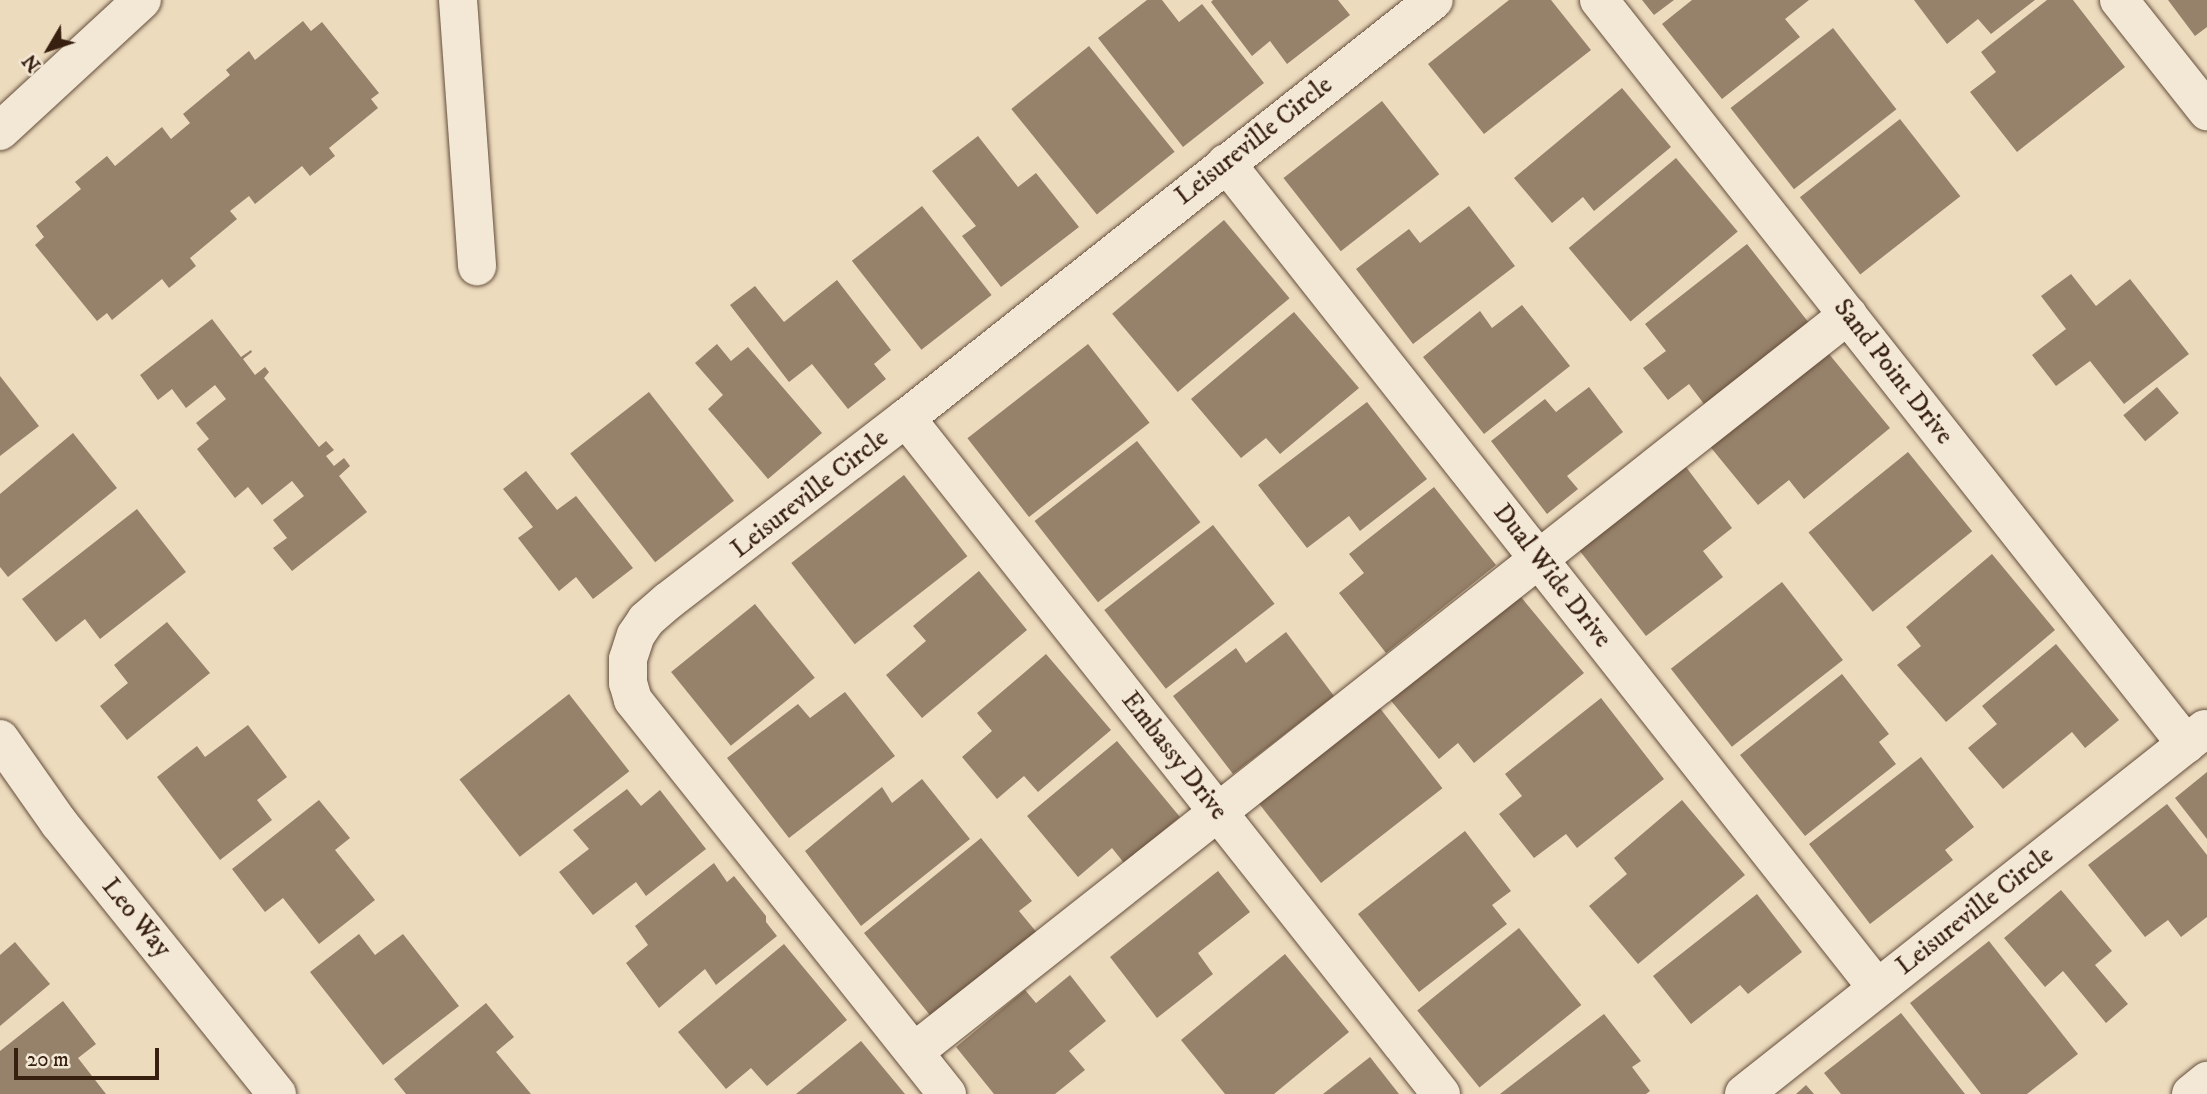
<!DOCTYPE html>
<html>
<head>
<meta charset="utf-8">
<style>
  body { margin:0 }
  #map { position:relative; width:2207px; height:1094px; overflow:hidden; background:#eddbbe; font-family:"IM FELL DW Pica",serif }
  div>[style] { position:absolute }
  .building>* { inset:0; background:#96816a; transform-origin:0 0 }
  .roads { filter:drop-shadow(0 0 2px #654f3c) drop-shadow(0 0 2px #654f3c) }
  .minor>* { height:38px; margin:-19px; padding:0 19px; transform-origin:19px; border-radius:19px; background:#f3e8d5 }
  span { translate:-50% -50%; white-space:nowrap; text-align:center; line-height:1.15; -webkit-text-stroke:6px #f3e8d5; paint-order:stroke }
  .street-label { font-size:26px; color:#382010 }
  .north { position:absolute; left:14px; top:14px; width:70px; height:70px; -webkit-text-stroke:5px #f3e8d5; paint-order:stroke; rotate:231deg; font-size:19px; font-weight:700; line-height:28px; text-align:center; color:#382010 }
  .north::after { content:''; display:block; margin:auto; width:24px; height:32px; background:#382010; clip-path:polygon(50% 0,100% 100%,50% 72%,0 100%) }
  .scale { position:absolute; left:14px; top:1048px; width:145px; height:32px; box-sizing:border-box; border:4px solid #382010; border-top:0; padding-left:9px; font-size:21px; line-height:24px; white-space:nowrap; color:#382010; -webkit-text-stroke:5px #f3e8d5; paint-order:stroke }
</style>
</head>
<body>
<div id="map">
  <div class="building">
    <div style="clip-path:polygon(1147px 0,1162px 0,1179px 22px,1202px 4px,1264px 83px,1183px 147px,1098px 38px)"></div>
    <div style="clip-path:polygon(1213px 0,1338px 0,1350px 15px,1287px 64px,1270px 41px,1252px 56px,1211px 2px)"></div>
    <div style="clip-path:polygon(1509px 0,1551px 0,1591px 50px,1484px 134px,1428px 64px)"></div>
    <div style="clip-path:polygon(1642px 0,1674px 0,1654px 15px)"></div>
    <div style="clip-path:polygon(1692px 0,1809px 0,1785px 19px,1800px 37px,1722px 99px,1662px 24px)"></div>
    <div style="clip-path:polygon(1914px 0,2035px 0,1991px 34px,1978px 19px,1947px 44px)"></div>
    <div style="clip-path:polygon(2047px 0,2073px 0,2125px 67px,2017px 152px,1970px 92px,1996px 72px,1981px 52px)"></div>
    <div style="clip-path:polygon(2168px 0,2207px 0,2207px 27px,2195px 36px)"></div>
    <div style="clip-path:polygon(303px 21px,311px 31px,322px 22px,379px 93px,371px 99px,378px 108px,329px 148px,335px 156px,310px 176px,302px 166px,255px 204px,249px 196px,230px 211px,237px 219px,190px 258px,196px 266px,169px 288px,162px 279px,112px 320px,107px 313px,97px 321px,35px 245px,44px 237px,36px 226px,81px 189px,75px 182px,107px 156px,115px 166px,162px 127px,171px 139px,190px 123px,183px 114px,230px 75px,226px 70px,249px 51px,255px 60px)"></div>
    <div style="left:1833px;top:28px;width:103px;height:130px;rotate:52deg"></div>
    <div style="left:1089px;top:46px;width:136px;height:100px;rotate:51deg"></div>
    <div style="clip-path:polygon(1622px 88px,1671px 147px,1594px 211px,1583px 197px,1552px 223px,1514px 178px)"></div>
    <div style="left:1382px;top:101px;width:93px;height:125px;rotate:52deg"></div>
    <div style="left:1900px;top:119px;width:98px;height:127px;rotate:52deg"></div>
    <div style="clip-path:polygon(978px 136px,1018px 187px,1036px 173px,1079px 227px,1001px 287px,962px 236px,976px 226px,932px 171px)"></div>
    <div style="left:1676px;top:158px;width:96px;height:140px;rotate:50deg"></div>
    <div style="left:922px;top:206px;width:113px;height:89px;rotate:52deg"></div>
    <div style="clip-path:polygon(1469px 206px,1515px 266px,1413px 344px,1356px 269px,1409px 229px,1420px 243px)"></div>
    <div style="left:1224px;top:220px;width:102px;height:146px;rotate:50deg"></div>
    <div style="clip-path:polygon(1747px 244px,1809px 323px,1704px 404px,1689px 384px,1668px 400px,1643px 368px,1666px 351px,1645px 324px)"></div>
    <div style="clip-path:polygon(2071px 274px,2096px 306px,2130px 279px,2189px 354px,2124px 404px,2090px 361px,2056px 386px,2032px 355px,2066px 329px,2041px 296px)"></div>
    <div style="clip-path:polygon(837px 280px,891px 350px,874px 364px,886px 379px,848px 409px,812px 364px,789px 382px,730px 305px,755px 286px,784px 322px)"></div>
    <div style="clip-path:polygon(1522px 305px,1570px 366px,1484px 434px,1423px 357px,1480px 311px,1492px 328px)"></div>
    <div style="clip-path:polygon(1294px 312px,1359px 388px,1280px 454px,1266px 438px,1241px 458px,1191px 399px)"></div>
    <div style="clip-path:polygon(212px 319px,241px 357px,251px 350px,252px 352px,243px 359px,255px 375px,265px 367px,269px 372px,264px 378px,319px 447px,326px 441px,334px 450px,326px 456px,334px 466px,344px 458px,350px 466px,339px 476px,367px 512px,292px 571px,273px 548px,287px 538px,273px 520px,304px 496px,292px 481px,262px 505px,248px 487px,235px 498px,197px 449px,209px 439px,196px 423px,226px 399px,215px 385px,186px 408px,172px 389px,158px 400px,140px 375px)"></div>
    <div style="clip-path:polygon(717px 344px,731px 361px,748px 347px,822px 433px,768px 479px,708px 409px,723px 395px,695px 363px)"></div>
    <div style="left:1088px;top:344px;width:100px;height:153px;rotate:52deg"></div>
    <div style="clip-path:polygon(1824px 348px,1890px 428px,1804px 499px,1789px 480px,1758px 505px,1708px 444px)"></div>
    <div style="clip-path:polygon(0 376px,39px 426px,0 456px)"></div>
    <div style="clip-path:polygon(1589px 387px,1623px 432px,1567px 476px,1578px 489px,1547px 514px,1491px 441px,1545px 399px,1556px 412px)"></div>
    <div style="left:2157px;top:387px;width:34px;height:44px;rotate:50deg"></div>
    <div style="left:649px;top:392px;width:138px;height:100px;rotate:52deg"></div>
    <div style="clip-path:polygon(1367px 402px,1427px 479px,1360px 531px,1349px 516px,1307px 548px,1258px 485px)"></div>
    <div style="clip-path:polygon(73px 433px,117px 488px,8px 577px,0 567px,0 494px)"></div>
    <div style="left:1137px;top:441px;width:103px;height:130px;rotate:52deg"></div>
    <div style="left:1908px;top:452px;width:102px;height:128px;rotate:51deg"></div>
    <div style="clip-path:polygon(1683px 463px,1732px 528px,1703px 551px,1723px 577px,1646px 636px,1576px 546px)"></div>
    <div style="clip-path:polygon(526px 471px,557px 510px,576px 496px,633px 568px,593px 599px,576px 577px,559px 591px,518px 538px,533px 527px,503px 489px)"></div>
    <div style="left:904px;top:475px;width:103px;height:143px;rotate:52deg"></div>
    <div style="clip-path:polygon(1434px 487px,1496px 565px,1386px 653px,1339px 593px,1364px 573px,1349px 554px)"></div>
    <div style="clip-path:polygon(137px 509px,186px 572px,100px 639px,85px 619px,56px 642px,22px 599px)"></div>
    <div style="left:1213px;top:525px;width:100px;height:138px;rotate:52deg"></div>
    <div style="clip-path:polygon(1992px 554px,2055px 630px,1946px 722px,1897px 665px,1921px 646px,1906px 627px)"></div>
    <div style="clip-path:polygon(979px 571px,1027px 630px,922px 718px,886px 675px,926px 641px,913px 626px)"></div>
    <div style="left:1782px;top:582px;width:99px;height:141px;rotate:52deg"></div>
    <div style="clip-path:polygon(1516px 591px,1584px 673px,1474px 763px,1458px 743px,1439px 759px,1388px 697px)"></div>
    <div style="left:755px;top:604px;width:95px;height:108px;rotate:51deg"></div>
    <div style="clip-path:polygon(167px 622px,210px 673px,127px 740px,100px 706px,128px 683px,114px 665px)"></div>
    <div style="clip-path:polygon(1286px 632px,1334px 696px,1233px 774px,1173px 696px,1236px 648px,1246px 663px)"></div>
    <div style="clip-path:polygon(2056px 644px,2119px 720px,2085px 748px,2072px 732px,2003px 789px,1968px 748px,1997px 724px,1982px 706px)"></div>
    <div style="clip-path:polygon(1046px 654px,1111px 730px,1038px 792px,1024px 776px,997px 799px,962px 757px,992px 731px,977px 713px)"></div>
    <div style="clip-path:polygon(1842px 674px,1889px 734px,1879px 742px,1896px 764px,1805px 836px,1740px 755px)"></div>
    <div style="clip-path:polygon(845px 692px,895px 756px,789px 838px,727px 758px,798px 704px,810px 718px)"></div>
    <div style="left:569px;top:694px;width:98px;height:139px;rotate:52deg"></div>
    <div style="clip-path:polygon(1601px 698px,1664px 779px,1577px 848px,1566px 834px,1534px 858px,1499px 814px,1522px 796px,1505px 774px)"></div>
    <div style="left:1379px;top:707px;width:103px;height:154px;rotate:52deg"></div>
    <div style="clip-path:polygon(248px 725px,287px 777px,257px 800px,272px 820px,220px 860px,157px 777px,197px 746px,205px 757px)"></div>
    <div style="clip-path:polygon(1117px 741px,1180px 817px,1124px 863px,1112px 848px,1078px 877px,1027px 816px)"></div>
    <div style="clip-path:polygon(1921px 757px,1974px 827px,1945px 850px,1953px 860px,1870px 924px,1809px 844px)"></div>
    <div style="clip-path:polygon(2207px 772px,2207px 839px,2175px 798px)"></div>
    <div style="clip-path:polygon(922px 779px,970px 839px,861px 926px,805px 851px,882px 787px,892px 803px)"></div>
    <div style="clip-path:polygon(627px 789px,641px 806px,660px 790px,706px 849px,646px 896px,636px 882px,593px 915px,559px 872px,589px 849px,573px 830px)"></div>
    <div style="clip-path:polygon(319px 800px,350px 838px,335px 850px,375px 900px,319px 944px,283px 898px,265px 912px,232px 869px)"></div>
    <div style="clip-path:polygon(1682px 800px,1745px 875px,1638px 964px,1589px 906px,1627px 874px,1614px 858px)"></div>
    <div style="clip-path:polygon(2167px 804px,2207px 855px,2207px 917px,2181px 937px,2168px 920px,2145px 937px,2088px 865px)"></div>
    <div style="clip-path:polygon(1465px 831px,1511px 891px,1492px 905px,1507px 924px,1419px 992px,1358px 914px)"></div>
    <div style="clip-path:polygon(981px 838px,1032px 901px,1019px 911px,1038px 934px,933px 1019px,864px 933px)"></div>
    <div style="clip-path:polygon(714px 863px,727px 882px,734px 876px,766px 916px,766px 922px,777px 936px,716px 985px,705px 969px,659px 1008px,626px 963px,648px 945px,635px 926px)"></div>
    <div style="clip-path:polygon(1218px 871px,1250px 912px,1198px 953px,1213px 974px,1157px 1018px,1110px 957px)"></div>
    <div style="clip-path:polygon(2061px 890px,2112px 951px,2095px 965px,2128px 1004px,2106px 1023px,2063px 971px,2045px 987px,2004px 938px)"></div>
    <div style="clip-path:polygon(1757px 894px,1802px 952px,1748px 994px,1740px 985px,1691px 1024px,1653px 976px)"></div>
    <div style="left:1519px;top:928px;width:99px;height:131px;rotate:51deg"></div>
    <div style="clip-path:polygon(359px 934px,375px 955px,403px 934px,459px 1006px,383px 1065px,310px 972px)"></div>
    <div style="clip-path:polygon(1989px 941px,2078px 1054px,2027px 1094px,1981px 1094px,1910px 1003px)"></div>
    <div style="clip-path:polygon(15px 942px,50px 984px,0 1026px,0 955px)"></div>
    <div style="clip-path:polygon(784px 944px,847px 1020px,767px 1086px,751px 1068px,726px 1089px,678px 1032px)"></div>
    <div style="clip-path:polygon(1285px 954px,1349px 1032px,1274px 1094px,1225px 1094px,1181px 1040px)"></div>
    <div style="clip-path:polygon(1070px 975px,1106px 1021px,1069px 1051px,1085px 1070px,1055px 1094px,994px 1094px,956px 1047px,1025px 990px,1036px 1003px)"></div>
    <div style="clip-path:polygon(63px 1001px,96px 1044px,78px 1058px,106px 1094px,0 1094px,0 1051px)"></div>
    <div style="clip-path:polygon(486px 1003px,514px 1037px,496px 1052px,531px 1094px,406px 1094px,394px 1079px)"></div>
    <div style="clip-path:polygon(1901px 1013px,1965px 1094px,1841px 1094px,1824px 1073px)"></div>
    <div style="clip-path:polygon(1604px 1014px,1641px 1061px,1632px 1067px,1650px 1091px,1646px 1094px,1500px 1094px)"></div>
    <div style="clip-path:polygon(861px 1041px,905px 1094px,796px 1094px)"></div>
    <div style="clip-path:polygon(1370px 1057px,1399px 1094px,1323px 1094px)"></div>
    <div style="clip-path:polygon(1806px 1085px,1814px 1094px,1796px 1094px)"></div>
  </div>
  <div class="roads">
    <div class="minor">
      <div style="left:458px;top:0;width:267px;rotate:85.9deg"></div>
      <div style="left:1599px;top:0;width:948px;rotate:51.73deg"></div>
      <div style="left:2119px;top:0;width:142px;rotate:51.6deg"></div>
      <div style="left:0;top:131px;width:193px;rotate:-42.7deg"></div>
      <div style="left:1226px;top:163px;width:1051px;rotate:51.72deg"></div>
      <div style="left:906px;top:418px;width:862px;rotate:51.64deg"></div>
      <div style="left:0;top:739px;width:103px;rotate:54.9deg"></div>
      <div style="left:59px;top:823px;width:348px;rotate:51.2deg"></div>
      <div style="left:914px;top:1052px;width:1190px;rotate:-38.28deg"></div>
      <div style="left:947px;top:1094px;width:504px;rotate:-128.55deg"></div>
      <div style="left:633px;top:700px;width:18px;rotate:-106deg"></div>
      <div style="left:628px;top:683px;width:24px;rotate:-90deg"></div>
      <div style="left:628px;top:659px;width:25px;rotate:-72deg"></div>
      <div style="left:636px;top:635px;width:18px;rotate:-56deg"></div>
      <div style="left:646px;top:620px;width:29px;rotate:-41deg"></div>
      <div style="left:668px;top:601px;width:300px;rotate:-37.6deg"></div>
      <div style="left:906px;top:418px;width:673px;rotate:-38.37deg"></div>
      <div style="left:1744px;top:1094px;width:588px;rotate:-38.37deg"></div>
      <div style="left:2191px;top:1094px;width:21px;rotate:-39deg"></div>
    </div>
  </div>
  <div class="street-label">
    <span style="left:1254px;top:141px;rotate:-38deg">Leisureville Circle</span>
    <span style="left:1893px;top:372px;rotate:52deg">Sand Point Drive</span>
    <span style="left:810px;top:494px;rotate:-38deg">Leisureville Circle</span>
    <span style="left:1552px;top:576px;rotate:52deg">Dual Wide Drive</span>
    <span style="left:1174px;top:756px;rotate:52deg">Embassy Drive</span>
    <span style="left:1975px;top:911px;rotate:-38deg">Leisureville Circle</span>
    <span style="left:136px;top:918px;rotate:51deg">Leo Way</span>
  </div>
  <div class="north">N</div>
  <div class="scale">20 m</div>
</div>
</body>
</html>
